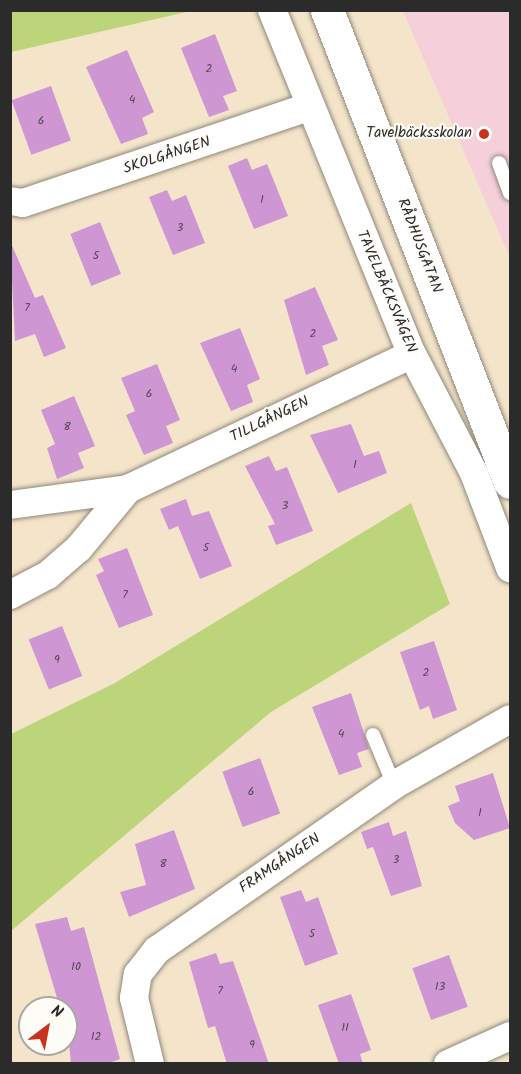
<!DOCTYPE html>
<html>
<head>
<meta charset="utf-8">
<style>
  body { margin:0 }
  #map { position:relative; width:521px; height:1074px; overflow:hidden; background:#f4e4ca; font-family:Kalam,sans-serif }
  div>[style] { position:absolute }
  .built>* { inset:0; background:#f5cfda }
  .green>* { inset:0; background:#bdd57a }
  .building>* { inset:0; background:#cf96d4; transform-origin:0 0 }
  .roads { filter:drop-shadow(0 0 2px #90887a) drop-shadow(0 0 2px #90887a) }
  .service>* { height:14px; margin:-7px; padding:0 7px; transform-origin:7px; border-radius:7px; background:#fff }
  .minor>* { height:28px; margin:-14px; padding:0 14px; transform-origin:14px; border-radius:14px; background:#fff }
  .secondary>* { height:33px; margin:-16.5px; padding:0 16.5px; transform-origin:16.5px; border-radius:16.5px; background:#fff }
  .dots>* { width:16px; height:16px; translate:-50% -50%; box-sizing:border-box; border:3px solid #fdfcf7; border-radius:50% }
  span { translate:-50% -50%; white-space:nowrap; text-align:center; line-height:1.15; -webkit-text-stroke:4.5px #fdfcf7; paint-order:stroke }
  .number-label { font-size:12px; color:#544655 }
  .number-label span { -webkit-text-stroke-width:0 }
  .poi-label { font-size:15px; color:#2b2b2b }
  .right { translate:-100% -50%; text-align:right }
  .street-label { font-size:15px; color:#2b2b2b }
  .frame { position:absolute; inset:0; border:12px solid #2b2b2b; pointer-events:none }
  .north { position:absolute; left:18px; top:996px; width:60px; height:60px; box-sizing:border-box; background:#fdfcf7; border:2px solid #a9a8a5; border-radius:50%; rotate:32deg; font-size:16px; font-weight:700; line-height:24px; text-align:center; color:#2b2b2b }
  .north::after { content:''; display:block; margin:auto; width:21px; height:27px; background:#c8321e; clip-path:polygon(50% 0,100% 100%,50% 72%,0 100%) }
</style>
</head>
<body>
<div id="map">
  <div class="built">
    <div style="clip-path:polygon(403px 11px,510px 11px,510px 258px)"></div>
  </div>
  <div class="green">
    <div style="clip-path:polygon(11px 10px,191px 10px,191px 11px,11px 52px)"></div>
    <div style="clip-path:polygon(411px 503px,450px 604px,271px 712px,11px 931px,11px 734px,115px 683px)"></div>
  </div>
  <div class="building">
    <div style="clip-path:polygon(215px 34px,237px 91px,223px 96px,229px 110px,209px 117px,181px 48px)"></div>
    <div style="clip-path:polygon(127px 50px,154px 112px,142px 118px,148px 134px,121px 144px,86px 67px)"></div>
    <div style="left:51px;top:86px;width:58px;height:42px;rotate:70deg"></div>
    <div style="clip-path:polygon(247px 158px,252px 170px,267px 164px,288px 216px,254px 229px,228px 166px)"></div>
    <div style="clip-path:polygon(167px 190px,172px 201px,186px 195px,205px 243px,173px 255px,149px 197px)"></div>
    <div style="left:100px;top:222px;width:56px;height:32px;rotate:68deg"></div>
    <div style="clip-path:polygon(10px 241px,35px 298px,43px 295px,66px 348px,44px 357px,35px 334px,15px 341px)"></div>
    <div style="clip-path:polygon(315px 287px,338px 340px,322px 346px,329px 365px,306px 375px,284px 300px)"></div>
    <div style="clip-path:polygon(240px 328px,260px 379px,247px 385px,253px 402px,231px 411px,200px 343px)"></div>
    <div style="clip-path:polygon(157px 364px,180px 420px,166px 426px,173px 443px,144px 455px,126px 415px,135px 411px,121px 378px)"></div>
    <div style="clip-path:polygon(74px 396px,95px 446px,78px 453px,84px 468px,57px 479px,47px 448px,55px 444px,41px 410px)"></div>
    <div style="clip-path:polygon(351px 424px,364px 456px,379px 451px,387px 473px,338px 493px,310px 435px)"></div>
    <div style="clip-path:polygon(269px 456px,276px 471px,287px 467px,313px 531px,276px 545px,268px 526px,275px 524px,245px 466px)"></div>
    <div style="clip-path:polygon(186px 499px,192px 516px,209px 511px,232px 566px,200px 579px,178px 526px,169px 530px,160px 509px)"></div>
    <div style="clip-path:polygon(127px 548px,153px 615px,119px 628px,96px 575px,104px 571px,98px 559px)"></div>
    <div style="left:62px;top:626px;width:54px;height:36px;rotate:68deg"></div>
    <div style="clip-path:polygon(434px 641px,457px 710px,433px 719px,429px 706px,420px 710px,400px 652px)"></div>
    <div style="clip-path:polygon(351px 693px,369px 749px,357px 753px,362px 767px,339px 775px,312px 707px)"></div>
    <div style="left:260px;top:758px;width:59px;height:40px;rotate:70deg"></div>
    <div style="clip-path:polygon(493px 773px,510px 828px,474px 840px,455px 823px,448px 806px,460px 801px,455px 786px)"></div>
    <div style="clip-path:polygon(389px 822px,393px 836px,406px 831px,422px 886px,391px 896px,373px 847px,367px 849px,361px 832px)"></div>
    <div style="clip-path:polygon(174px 830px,195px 889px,129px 917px,120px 892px,146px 885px,135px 844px)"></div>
    <div style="clip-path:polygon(301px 890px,306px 902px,318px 897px,338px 954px,305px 966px,280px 897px)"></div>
    <div style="clip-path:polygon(67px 917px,71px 931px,84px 927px,120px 1059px,106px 1064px,71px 1064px,66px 1008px,60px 1008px,35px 924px)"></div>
    <div style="clip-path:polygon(216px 953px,220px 964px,233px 961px,269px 1064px,227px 1064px,215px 1026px,208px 1028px,189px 962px)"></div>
    <div style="left:449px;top:955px;width:55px;height:39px;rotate:70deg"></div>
    <div style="clip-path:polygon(351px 994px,371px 1050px,360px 1054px,363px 1064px,339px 1064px,318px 1005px)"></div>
  </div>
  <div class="roads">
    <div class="service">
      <div style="left:499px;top:163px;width:32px;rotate:70deg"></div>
      <div style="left:373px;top:735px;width:54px;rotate:67.2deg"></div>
    </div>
    <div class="minor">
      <div style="left:272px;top:10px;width:371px;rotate:67.9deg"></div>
      <div style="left:412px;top:354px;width:134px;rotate:62.5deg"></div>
      <div style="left:474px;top:473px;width:102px;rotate:69.2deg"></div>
      <div style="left:10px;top:201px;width:13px;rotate:9deg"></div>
      <div style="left:23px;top:203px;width:302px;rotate:-18.6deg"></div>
      <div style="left:10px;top:505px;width:119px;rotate:-7.7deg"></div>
      <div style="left:128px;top:489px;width:314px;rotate:-25.4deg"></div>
      <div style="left:10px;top:595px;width:43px;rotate:-27.8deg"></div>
      <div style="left:48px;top:575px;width:41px;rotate:-41.1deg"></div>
      <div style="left:79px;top:548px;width:77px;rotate:-50.3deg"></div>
      <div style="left:150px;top:1064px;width:68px;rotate:-103.6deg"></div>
      <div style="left:134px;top:998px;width:24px;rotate:-81deg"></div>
      <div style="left:138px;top:974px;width:31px;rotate:-52deg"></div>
      <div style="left:157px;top:950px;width:289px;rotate:-34.8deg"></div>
      <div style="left:394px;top:785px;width:133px;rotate:-29.6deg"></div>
      <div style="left:448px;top:1064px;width:68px;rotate:-24.3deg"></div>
    </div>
    <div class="secondary">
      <div style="left:327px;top:10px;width:506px;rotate:68.81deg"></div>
    </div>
  </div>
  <div class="dots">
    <div style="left:484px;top:134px;background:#c8321e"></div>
  </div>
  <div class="number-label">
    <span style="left:209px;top:69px">2</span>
    <span style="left:132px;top:100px">4</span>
    <span style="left:41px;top:121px">6</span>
    <span style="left:262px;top:200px">1</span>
    <span style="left:180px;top:228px">3</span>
    <span style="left:96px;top:256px">5</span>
    <span style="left:27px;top:308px">7</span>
    <span style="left:313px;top:334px">2</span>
    <span style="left:234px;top:369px">4</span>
    <span style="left:149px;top:394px">6</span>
    <span style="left:67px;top:427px">8</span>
    <span style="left:355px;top:465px">1</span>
    <span style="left:285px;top:506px">3</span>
    <span style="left:206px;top:548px">5</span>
    <span style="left:125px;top:595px">7</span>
    <span style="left:57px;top:660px">9</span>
    <span style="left:426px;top:673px">2</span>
    <span style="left:341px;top:734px">4</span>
    <span style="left:251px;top:792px">6</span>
    <span style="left:480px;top:813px">1</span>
    <span style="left:396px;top:860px">3</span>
    <span style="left:163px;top:864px">8</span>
    <span style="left:312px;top:934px">5</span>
    <span style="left:76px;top:967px">10</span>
    <span style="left:440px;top:987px">13</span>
    <span style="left:220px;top:991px">7</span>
    <span style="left:345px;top:1028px">11</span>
    <span style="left:96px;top:1037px">12</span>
    <span style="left:252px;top:1045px">9</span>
  </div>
  <div class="poi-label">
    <span class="right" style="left:472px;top:134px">Tavelbäcksskolan</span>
  </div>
  <div class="street-label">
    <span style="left:167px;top:156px;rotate:-18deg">SKOLGÅNGEN</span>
    <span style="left:419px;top:246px;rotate:69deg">RÅDHUSGATAN</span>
    <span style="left:386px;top:292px;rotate:67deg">TAVELBÄCKSVÄGEN</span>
    <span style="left:270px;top:420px;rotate:-26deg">TILLGÅNGEN</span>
    <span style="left:280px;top:864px;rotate:-34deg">FRAMGÅNGEN</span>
  </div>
  <div class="frame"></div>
  <div class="north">N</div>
</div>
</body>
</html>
